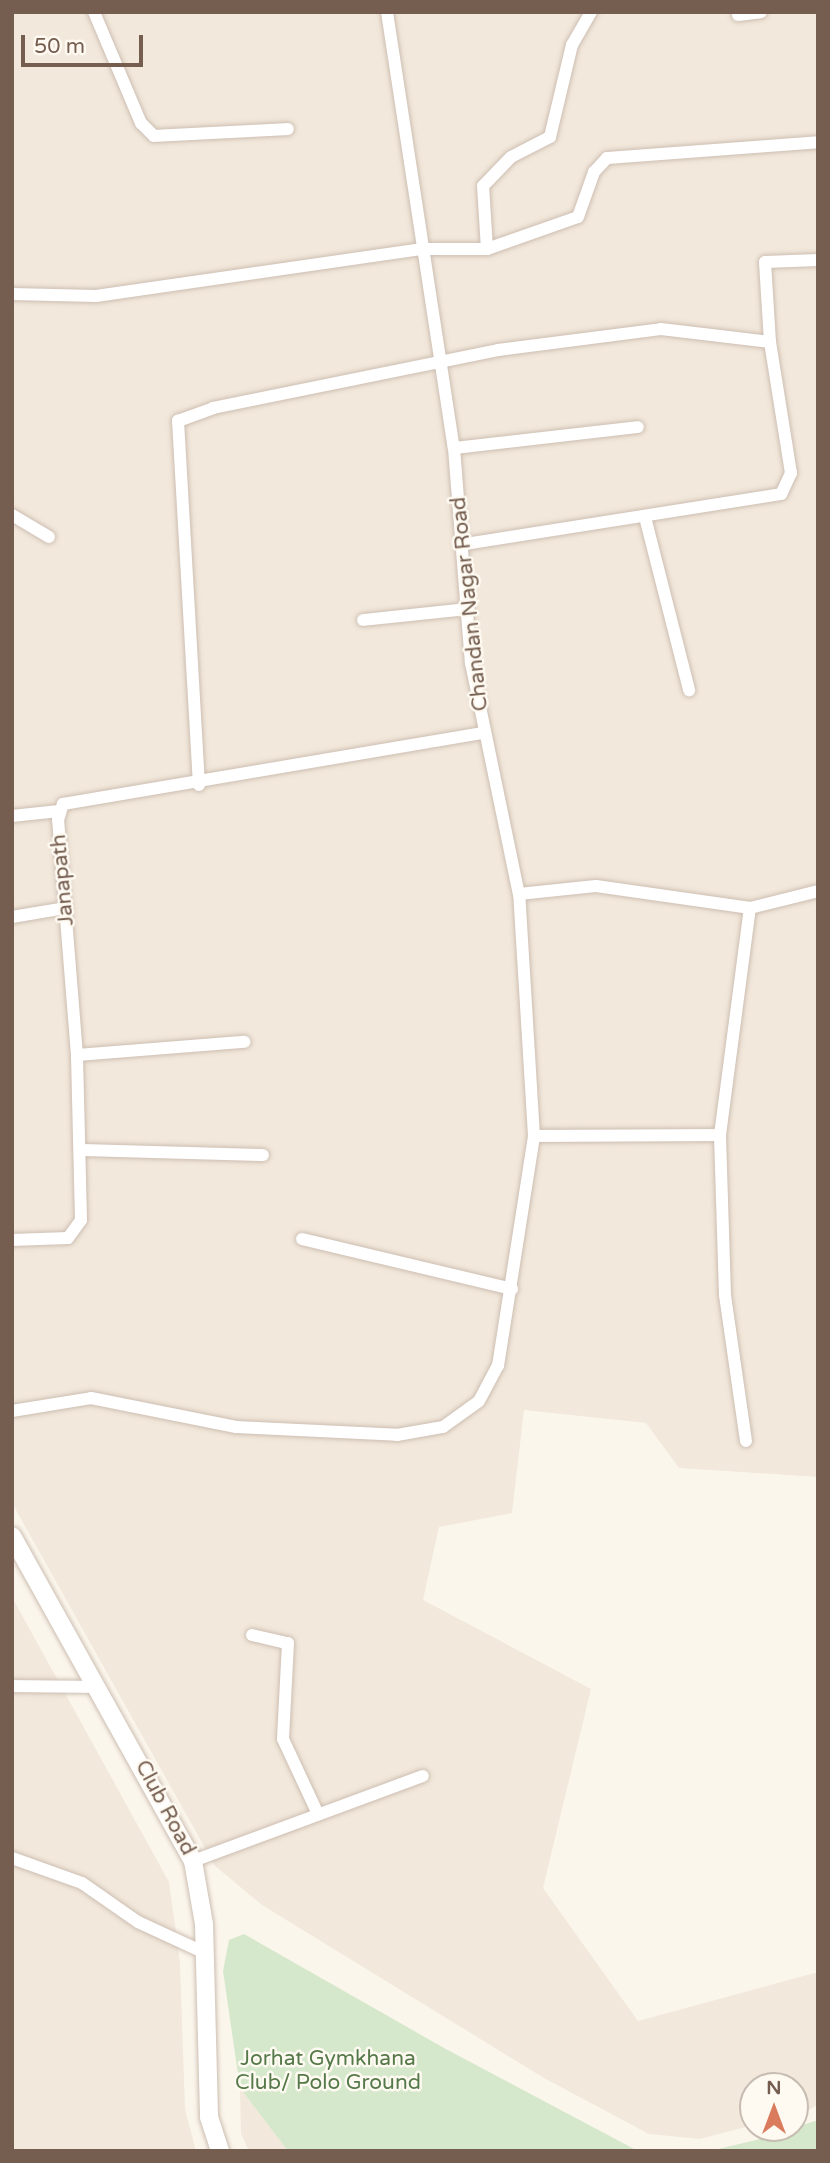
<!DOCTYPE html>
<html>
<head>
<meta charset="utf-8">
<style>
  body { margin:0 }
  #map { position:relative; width:830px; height:2163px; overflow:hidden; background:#fbf6ec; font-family:"Varela Round",sans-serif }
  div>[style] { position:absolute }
  .residential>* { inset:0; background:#f2e8db }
  .green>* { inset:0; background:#d6e8cb }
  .roads { filter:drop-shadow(0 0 2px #cdbeb2) drop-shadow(0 0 2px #cdbeb2) }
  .street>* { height:12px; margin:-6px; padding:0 6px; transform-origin:6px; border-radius:6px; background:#fff }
  .secondary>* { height:18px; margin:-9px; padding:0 9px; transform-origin:9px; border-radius:9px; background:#fff }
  span { translate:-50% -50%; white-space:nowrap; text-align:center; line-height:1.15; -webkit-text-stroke:5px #fefaf2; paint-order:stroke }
  .street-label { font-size:21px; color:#755e50 }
  .park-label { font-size:21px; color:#567949 }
  .frame { position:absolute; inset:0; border:14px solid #755e50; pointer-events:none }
  .north { position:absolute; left:739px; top:2072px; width:70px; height:70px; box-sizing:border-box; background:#fefaf2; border:2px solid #c7bcb1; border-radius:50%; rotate:0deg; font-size:19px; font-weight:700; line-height:28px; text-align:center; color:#755e50 }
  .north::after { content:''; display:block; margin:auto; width:24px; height:32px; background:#da7b5d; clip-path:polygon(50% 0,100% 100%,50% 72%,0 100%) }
  .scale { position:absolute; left:21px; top:35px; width:122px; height:32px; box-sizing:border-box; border:4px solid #755e50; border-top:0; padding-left:9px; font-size:21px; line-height:24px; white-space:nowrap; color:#755e50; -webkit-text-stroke:5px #fefaf2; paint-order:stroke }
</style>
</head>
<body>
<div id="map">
  <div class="residential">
    <div style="clip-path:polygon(12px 12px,818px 12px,818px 1477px,679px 1468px,646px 1423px,524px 1410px,512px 1513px,439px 1527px,423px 1600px,591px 1689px,543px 1888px,638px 2021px,818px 1972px,818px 2104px,811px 2109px,795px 2113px,795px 2086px,753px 2086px,753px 2125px,700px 2139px,649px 2134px,544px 2078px,262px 1905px,215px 1866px,12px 1503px)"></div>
    <div style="clip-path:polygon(12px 1597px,169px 1882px,180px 1962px,185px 2109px,196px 2151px,12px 2151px)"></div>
    <div style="clip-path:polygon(240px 2088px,288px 2151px,249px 2151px,241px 2134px)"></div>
  </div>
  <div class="green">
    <div style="clip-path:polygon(244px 1934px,444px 2048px,638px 2151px,288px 2151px,240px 2088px,223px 1971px,229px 1940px)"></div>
    <div style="clip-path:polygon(818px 2120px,818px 2151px,710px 2151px,760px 2139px)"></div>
  </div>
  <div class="roads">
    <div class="street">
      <div style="left:94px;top:12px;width:121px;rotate:67.1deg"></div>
      <div style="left:141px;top:123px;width:18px;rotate:45deg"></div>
      <div style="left:154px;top:136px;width:134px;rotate:-3deg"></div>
      <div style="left:387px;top:12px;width:441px;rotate:81.3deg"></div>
      <div style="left:454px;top:448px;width:216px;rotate:85.5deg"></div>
      <div style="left:471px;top:663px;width:236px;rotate:78.3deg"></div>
      <div style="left:519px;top:894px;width:77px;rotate:-5.9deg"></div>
      <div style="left:596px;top:886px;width:156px;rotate:8.1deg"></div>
      <div style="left:750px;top:908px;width:70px;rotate:-14deg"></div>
      <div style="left:738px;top:15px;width:23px;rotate:-7deg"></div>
      <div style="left:487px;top:249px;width:63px;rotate:-93.6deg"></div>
      <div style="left:483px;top:186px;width:40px;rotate:-46deg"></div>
      <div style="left:511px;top:157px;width:44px;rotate:-27.1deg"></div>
      <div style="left:550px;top:137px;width:95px;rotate:-76.6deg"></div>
      <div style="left:572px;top:45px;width:38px;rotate:-60deg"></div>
      <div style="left:12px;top:294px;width:84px;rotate:1.4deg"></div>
      <div style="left:96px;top:296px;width:330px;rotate:-8.2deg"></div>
      <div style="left:423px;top:249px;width:64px"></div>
      <div style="left:487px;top:249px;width:96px;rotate:-19.4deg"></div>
      <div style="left:578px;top:217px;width:48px;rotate:-70.4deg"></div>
      <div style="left:594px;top:172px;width:19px;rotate:-47deg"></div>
      <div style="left:607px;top:158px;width:212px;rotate:-4.3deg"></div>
      <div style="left:770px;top:342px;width:80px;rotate:-93.6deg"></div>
      <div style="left:765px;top:262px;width:53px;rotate:-2.2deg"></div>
      <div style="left:454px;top:448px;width:185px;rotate:-6.5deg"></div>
      <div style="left:12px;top:515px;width:43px;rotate:30.7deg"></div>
      <div style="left:645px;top:517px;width:179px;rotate:75.7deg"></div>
      <div style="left:363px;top:620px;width:106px;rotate:-6deg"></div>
      <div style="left:199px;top:785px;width:365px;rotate:-93.3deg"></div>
      <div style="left:178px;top:421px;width:37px;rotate:-20deg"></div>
      <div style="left:213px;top:408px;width:291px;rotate:-11.5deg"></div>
      <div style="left:498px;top:350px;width:164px;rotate:-7.3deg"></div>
      <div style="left:661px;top:329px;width:110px;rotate:6.8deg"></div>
      <div style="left:770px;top:342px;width:133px;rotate:80.9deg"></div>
      <div style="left:791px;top:473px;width:23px;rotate:115deg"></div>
      <div style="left:781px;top:494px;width:321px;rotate:171deg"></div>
      <div style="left:12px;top:816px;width:47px;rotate:-6.1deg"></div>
      <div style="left:12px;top:917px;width:55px;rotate:-9.5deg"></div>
      <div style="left:77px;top:1055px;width:168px;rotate:-4.5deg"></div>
      <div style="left:534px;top:1136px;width:186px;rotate:-0.3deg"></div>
      <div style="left:80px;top:1150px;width:183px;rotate:1.6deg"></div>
      <div style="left:302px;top:1239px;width:216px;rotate:13.4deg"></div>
      <div style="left:12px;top:1240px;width:56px;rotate:-2deg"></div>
      <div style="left:68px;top:1238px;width:22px;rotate:-54deg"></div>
      <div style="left:81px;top:1220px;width:165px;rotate:-91.4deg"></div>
      <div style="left:77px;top:1055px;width:236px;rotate:-94.6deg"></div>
      <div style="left:58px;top:820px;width:17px;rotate:-73deg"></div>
      <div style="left:63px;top:804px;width:426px;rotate:-9.6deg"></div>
      <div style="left:12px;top:1411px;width:80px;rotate:-9.3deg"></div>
      <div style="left:91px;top:1398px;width:148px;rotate:11.3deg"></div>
      <div style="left:236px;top:1427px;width:161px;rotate:2.8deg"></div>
      <div style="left:397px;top:1435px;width:47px;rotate:-9.9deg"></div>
      <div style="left:443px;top:1427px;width:44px;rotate:-35.8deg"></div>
      <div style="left:479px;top:1401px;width:40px;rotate:-62deg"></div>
      <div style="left:498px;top:1366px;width:233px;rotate:-81.1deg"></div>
      <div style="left:534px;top:1136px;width:242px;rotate:-93.5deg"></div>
      <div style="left:746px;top:1441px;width:148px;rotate:-98.2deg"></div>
      <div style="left:725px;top:1295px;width:160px;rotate:-91.8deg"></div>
      <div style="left:720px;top:1135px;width:229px;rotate:-82.5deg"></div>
      <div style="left:252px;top:1635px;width:37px;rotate:13deg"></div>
      <div style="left:288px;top:1643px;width:96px;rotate:93deg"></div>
      <div style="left:283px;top:1739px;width:83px;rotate:65deg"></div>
      <div style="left:12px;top:1686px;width:86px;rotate:0.7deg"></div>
      <div style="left:12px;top:1858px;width:74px;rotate:19.7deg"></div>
      <div style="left:82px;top:1883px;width:68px;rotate:34.9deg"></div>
      <div style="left:138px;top:1922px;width:74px;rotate:24.8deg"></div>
      <div style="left:193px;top:1861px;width:245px;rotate:-20.3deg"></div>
    </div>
    <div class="secondary">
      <div style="left:12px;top:1536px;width:372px;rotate:60.9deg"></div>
      <div style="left:193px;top:1861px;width:64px;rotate:80.1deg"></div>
      <div style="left:204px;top:1924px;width:193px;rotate:88.5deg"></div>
      <div style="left:209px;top:2117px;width:36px;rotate:72deg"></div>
    </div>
  </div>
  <div class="street-label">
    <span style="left:470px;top:604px;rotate:-96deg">Chandan Nagar Road</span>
    <span style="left:63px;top:880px;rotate:-95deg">Janapath</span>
    <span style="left:165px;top:1808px;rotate:62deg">Club Road</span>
  </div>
  <div class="park-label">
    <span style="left:328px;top:2071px">Jorhat Gymkhana<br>Club/ Polo Ground</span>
  </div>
  <div class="frame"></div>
  <div class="north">N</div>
  <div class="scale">50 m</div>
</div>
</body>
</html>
